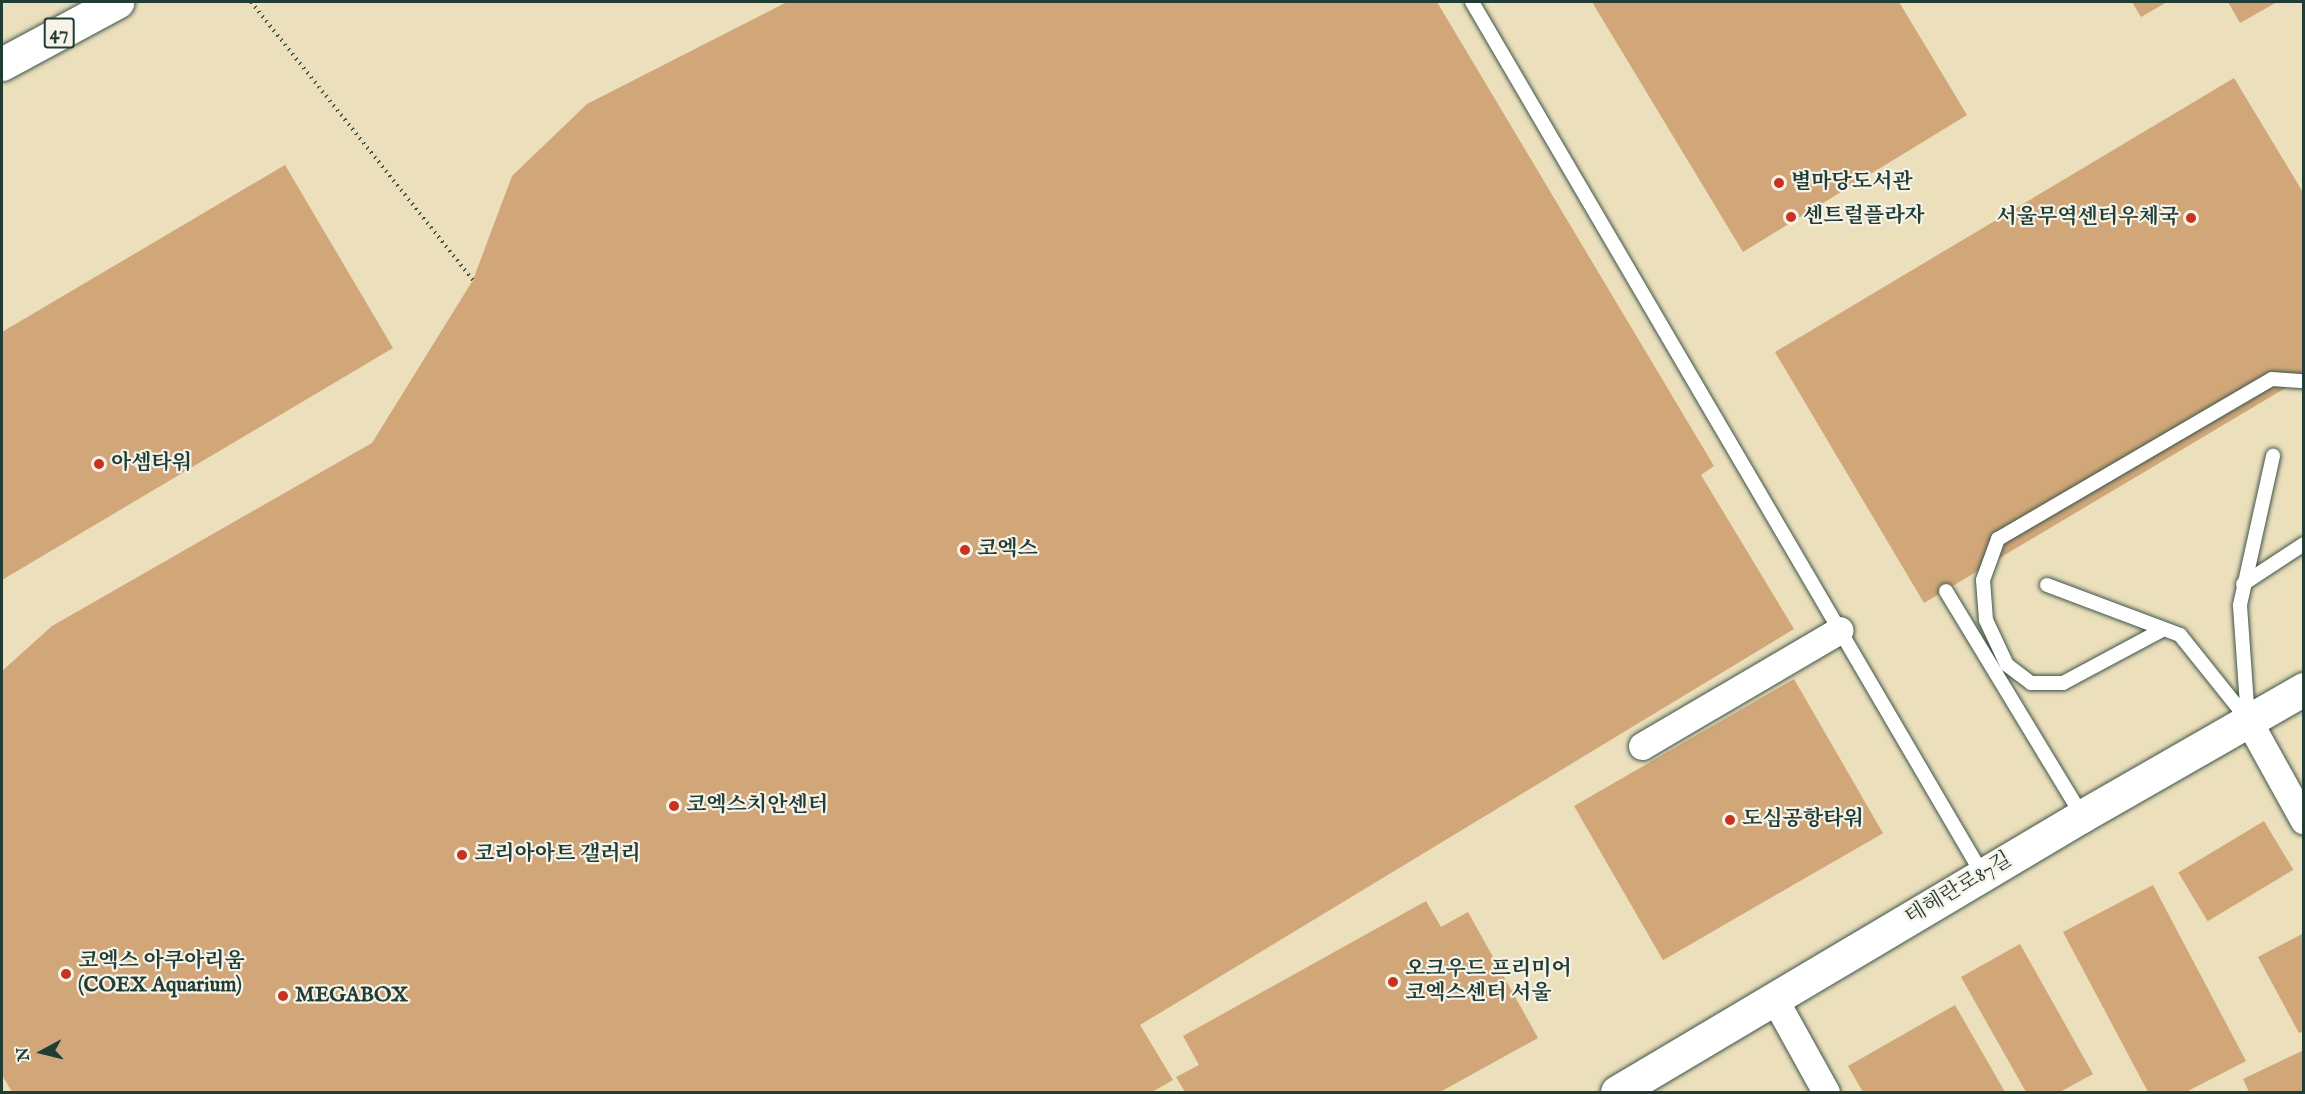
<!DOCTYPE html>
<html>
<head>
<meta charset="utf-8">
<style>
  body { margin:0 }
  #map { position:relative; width:2305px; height:1094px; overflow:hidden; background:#ebdfbc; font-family:"IM FELL English","Noto Serif KR",serif }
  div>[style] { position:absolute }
  .building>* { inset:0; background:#d1a779; transform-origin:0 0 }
  .path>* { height:4px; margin-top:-2px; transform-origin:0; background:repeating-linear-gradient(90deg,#3e5548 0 1.5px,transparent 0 6px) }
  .roads { filter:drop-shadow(0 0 2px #3e5548) drop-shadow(0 0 2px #3e5548) }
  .service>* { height:14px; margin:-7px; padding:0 7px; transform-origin:7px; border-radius:7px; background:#fff }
  .minor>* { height:27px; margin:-13.5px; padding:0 13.5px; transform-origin:13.5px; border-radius:13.5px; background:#fff }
  .tertiary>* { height:33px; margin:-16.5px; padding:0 16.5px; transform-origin:16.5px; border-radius:16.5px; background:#fff }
  .primary>* { height:33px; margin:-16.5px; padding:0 16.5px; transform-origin:16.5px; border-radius:16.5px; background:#fff }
  .dots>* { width:16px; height:16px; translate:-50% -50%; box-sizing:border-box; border:3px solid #f7f3e8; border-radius:50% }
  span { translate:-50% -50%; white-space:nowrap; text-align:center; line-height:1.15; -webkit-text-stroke:4.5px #f7f3e8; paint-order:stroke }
  .shield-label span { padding:2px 4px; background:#f7f3e8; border:2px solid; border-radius:4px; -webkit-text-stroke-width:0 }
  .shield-label { font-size:20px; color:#1f3d34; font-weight:700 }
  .poi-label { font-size:21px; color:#1f3d34; font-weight:700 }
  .left { translate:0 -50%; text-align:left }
  .right { translate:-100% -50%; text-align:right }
  .street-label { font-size:21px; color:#1f3d34 }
  .frame { position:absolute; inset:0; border:3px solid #1f3d34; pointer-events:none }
  .north { position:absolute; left:12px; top:1022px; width:60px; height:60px; -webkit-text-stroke:4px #f7f3e8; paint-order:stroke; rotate:263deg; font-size:16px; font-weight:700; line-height:24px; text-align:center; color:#1f3d34 }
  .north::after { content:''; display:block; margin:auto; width:21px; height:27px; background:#1f3d34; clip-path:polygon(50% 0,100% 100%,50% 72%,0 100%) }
</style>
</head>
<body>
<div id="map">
  <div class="building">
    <div style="clip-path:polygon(787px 2px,1437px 2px,1714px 466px,1701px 475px,1794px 629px,1140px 1025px,1173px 1080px,1152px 1092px,12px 1092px,2px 1075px,2px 671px,52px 626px,372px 443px,473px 280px,512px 176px,587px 104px)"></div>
    <div style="clip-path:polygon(1592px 2px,1899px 2px,1967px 115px,1743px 252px)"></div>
    <div style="clip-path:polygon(2132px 2px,2167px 2px,2141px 17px)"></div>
    <div style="clip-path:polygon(2228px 2px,2277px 2px,2240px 23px)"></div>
    <div style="clip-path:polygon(2234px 78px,2304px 194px,2304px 377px,1924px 603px,1775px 352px)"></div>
    <div style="clip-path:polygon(285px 165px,393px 348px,2px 580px,2px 332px)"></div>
    <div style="left:1794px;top:679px;width:178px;height:254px;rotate:60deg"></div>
    <div style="left:2264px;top:821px;width:57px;height:100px;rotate:59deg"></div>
    <div style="clip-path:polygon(2153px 885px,2246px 1061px,2186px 1092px,2148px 1092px,2063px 932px)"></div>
    <div style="clip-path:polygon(1426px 901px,1441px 927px,1468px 912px,1538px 1038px,1440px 1092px,1185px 1092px,1176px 1077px,1199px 1065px,1183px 1036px)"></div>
    <div style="clip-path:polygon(2304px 933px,2304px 1031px,2299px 1033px,2258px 957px)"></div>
    <div style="clip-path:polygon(2020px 944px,2093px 1074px,2060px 1092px,2026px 1092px,1961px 977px)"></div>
    <div style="clip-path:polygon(1955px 1005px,2005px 1092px,1863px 1092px,1848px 1066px)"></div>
    <div style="clip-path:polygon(2304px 1050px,2304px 1092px,2249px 1092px,2243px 1079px)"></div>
  </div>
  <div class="path">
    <div style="left:251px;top:2px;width:356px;rotate:51.4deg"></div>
  </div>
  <div class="roads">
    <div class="service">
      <div style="left:1472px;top:2px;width:1012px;rotate:59.66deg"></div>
      <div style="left:2243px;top:584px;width:73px;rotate:-33.3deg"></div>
      <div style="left:2047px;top:585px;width:142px;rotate:20.6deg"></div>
      <div style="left:2180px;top:635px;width:109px;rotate:51.3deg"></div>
      <div style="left:1946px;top:591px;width:263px;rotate:58.8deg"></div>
      <div style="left:2162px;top:630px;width:112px;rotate:151.8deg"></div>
      <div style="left:2063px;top:683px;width:32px;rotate:180deg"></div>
      <div style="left:2031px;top:683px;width:30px;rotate:-143deg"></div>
      <div style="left:2007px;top:665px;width:50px;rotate:-115deg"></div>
      <div style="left:1986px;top:620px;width:40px;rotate:-94.3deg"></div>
      <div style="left:1983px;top:580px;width:44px;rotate:-69.9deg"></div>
      <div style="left:1998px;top:539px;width:317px;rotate:-30.3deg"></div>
      <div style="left:2272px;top:379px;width:32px;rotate:4deg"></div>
      <div style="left:2248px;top:720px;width:115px;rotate:-94deg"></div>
      <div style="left:2240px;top:605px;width:153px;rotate:-77.5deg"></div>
    </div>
    <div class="minor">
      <div style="left:2248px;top:720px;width:115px;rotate:61deg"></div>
      <div style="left:1642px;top:746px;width:229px;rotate:-30.4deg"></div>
      <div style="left:1775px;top:1000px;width:105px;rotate:61deg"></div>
    </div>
    <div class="tertiary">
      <div style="left:1617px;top:1092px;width:541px;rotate:-30.69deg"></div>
      <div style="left:2082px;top:816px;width:256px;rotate:-29.8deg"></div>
    </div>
    <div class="primary">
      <div style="left:2px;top:64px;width:131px;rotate:-28.3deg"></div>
    </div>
  </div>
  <div class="dots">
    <div style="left:1779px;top:183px;background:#c8321e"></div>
    <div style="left:1791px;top:217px;background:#c8321e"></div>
    <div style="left:2191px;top:218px;background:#c8321e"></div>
    <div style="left:99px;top:464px;background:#c8321e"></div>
    <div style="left:965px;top:550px;background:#c8321e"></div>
    <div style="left:674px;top:806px;background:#c8321e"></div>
    <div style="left:1730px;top:820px;background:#c8321e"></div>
    <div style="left:462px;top:855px;background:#c8321e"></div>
    <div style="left:66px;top:974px;background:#c8321e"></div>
    <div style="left:1393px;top:982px;background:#c8321e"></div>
    <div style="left:283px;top:996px;background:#c8321e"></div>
  </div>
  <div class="shield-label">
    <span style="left:59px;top:33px">47</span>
  </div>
  <div class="poi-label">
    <span class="left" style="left:1791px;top:183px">별마당도서관</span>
    <span class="left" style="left:1803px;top:217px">센트럴플라자</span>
    <span class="right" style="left:2179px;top:218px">서울무역센터우체국</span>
    <span class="left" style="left:111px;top:464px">아셈타워</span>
    <span class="left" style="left:977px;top:550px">코엑스</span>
    <span class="left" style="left:686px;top:806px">코엑스치안센터</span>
    <span class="left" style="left:1742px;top:820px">도심공항타워</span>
    <span class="left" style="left:474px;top:855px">코리아아트 갤러리</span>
    <span class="left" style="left:78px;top:974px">코엑스 아쿠아리움<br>(COEX Aquarium)</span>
    <span class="left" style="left:1405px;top:982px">오크우드 프리미어<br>코엑스센터 서울</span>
    <span class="left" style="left:295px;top:996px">MEGABOX</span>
  </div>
  <div class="street-label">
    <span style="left:1959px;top:889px;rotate:-31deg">테헤란로87길</span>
  </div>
  <div class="frame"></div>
  <div class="north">N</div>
</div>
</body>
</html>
